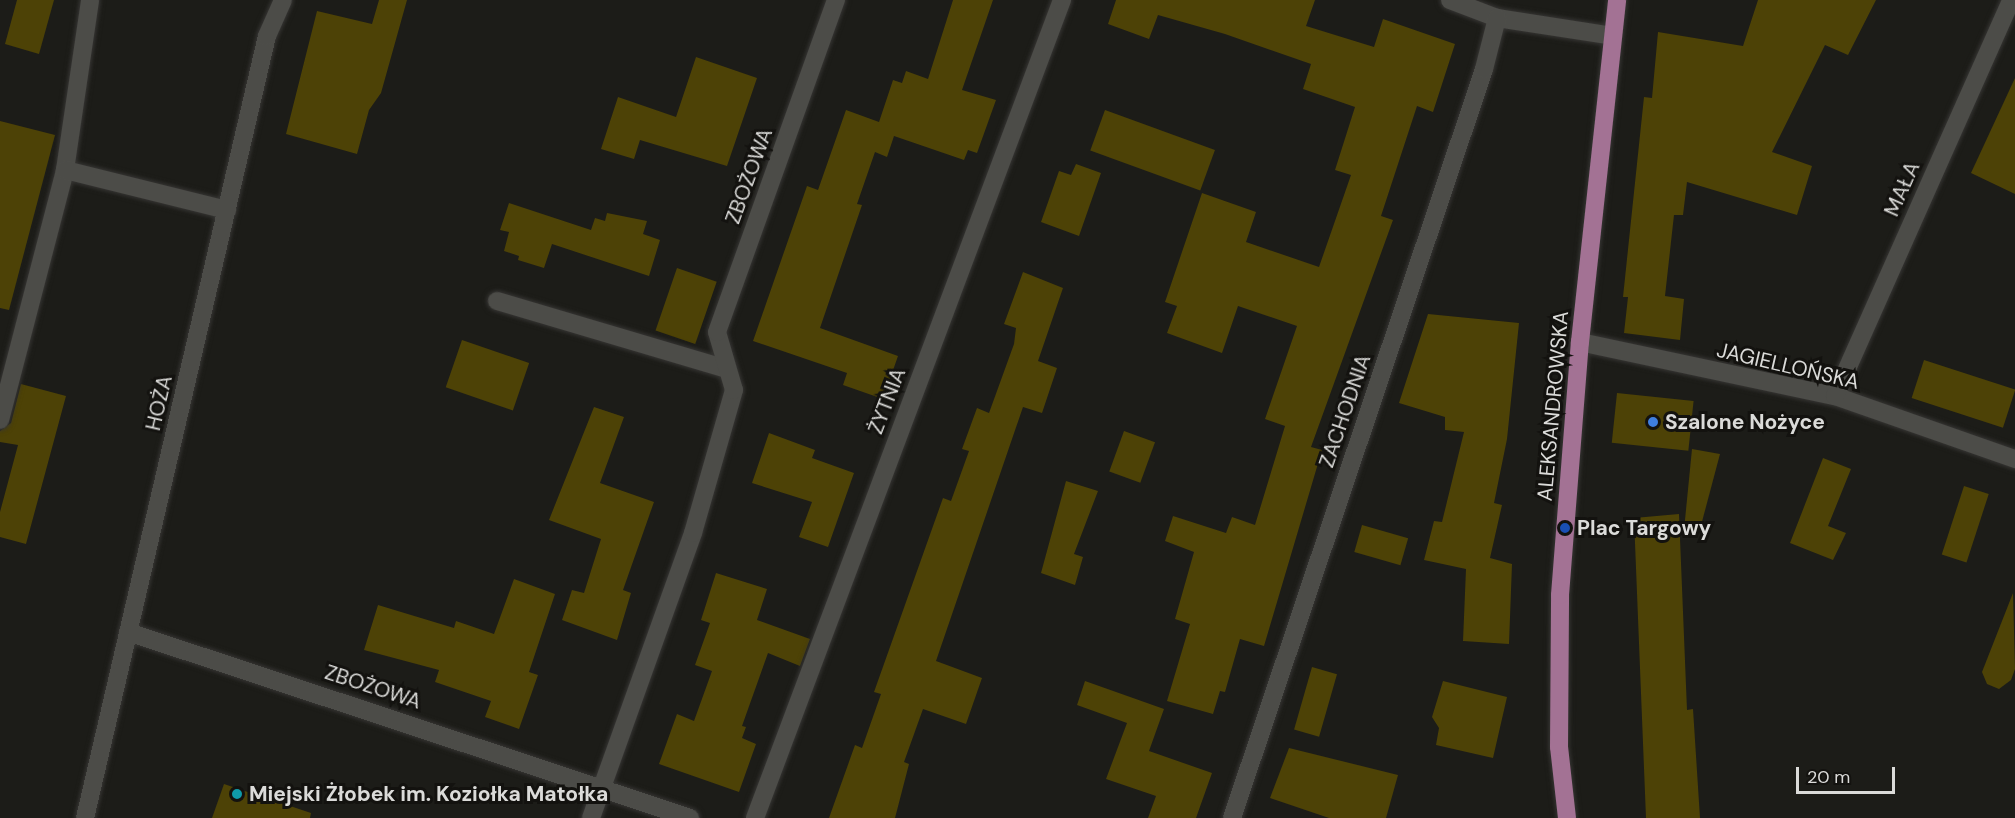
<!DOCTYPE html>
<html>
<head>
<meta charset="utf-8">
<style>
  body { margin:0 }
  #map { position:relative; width:2015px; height:818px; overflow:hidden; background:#1c1c18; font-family:"DM Sans",sans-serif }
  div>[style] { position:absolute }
  .building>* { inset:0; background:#4d4206; transform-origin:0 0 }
  .roads { filter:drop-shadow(0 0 2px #363533) drop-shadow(0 0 2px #363533) }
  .minor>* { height:18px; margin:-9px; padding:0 9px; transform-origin:9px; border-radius:9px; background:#4c4c48 }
  .major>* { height:18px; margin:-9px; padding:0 9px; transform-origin:9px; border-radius:9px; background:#a37294 }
  .dots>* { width:16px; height:16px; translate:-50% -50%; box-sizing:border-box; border:3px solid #13120f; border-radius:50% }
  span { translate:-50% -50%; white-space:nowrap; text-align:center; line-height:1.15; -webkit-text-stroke:6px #13120f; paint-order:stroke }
  .street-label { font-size:21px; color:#dbdbd9 }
  .poi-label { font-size:21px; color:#dbdbd9; font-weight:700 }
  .left { translate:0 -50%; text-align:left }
  .scale { position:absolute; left:1796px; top:767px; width:99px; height:27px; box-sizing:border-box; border:3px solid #dbdbd9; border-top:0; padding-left:8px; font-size:18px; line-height:21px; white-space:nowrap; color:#dbdbd9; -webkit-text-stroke:4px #13120f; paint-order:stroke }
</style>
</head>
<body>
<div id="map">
  <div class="building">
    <div style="clip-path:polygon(17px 0,54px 0,39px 54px,5px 44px)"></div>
    <div style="clip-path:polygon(379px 0,407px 0,381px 93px,369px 110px,357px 154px,286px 134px,317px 11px,372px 24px)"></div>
    <div style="clip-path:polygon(953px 0,993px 0,962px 90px,996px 100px,977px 153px,968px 150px,964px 160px,894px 136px,887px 157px,875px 152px,857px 204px,862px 205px,820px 328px,898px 356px,883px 399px,843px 385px,847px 373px,753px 341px,807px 186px,818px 190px,846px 110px,879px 122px,893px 80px,902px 83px,906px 71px,928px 79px)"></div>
    <div style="clip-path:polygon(1116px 0,1315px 0,1306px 26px,1374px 47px,1383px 19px,1455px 44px,1433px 112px,1417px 106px,1381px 216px,1393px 220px,1311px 447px,1322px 450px,1264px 646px,1240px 639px,1225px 692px,1220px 691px,1213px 714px,1167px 701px,1190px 624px,1175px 619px,1194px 552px,1165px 541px,1173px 516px,1226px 533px,1232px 517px,1255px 525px,1285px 426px,1265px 419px,1297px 326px,1238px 306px,1222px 353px,1167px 333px,1177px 306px,1165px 302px,1202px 193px,1256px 212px,1246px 242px,1319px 267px,1351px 175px,1335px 170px,1355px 107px,1303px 89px,1311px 64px,1225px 34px,1158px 15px,1149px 39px,1108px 24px)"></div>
    <div style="clip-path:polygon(1758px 0,1876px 0,1848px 55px,1825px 45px,1772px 152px,1812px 166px,1797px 215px,1687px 182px,1683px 215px,1674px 215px,1665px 296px,1684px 299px,1680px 340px,1624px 333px,1628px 297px,1623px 297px,1644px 97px,1652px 98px,1658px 32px,1743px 46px)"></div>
    <div style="clip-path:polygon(696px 57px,757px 78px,727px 166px,640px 140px,634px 159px,601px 149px,618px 97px,676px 117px)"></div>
    <div style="clip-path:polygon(2015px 78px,2015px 194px,1971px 173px)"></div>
    <div style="left:1105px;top:110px;width:117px;height:43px;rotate:20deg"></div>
    <div style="clip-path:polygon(0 121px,55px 135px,9px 310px,0 308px)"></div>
    <div style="clip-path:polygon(1076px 164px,1101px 173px,1079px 236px,1041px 222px,1059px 171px,1071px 175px)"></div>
    <div style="clip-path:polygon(509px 203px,591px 230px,595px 218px,605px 221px,607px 213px,647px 221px,643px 234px,660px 240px,649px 276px,552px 244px,544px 268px,518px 260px,519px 256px,504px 251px,509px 232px,500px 230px)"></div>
    <div style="left:677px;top:268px;width:42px;height:66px;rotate:19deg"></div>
    <div style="clip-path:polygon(1023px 272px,1063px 288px,1038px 361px,1057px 368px,1042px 413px,1023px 407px,936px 661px,982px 678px,966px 724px,923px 709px,904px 762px,909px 764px,895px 818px,829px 818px,855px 745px,862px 748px,881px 694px,874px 692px,943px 498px,951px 501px,969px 451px,962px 449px,977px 408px,989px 413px,1014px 344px,1016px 328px,1004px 324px)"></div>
    <div style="clip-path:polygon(1428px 314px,1519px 323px,1507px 439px,1494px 503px,1502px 505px,1490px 558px,1512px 564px,1509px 644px,1463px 641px,1466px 569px,1424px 560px,1434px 521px,1442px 522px,1464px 432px,1445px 430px,1445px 417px,1399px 403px)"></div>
    <div style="left:462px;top:340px;width:71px;height:50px;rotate:19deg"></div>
    <div style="left:1924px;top:360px;width:96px;height:40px;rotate:18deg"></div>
    <div style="clip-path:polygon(21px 384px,66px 396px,26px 544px,0 537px,0 512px,18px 445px,0 442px,0 431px,11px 423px)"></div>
    <div style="left:1617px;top:393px;width:77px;height:50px;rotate:6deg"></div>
    <div style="clip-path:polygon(594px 407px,624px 417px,600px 483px,654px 502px,623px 590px,631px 593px,617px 640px,562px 620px,572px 590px,584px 593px,601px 539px,549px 520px)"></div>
    <div style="left:1124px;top:431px;width:33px;height:43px;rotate:20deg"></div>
    <div style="clip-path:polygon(769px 433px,815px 450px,812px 458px,854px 473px,828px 547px,799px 537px,812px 502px,752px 483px)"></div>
    <div style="clip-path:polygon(1692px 449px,1720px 454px,1699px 533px,1684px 530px)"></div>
    <div style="clip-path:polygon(1823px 458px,1851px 469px,1828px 526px,1846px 533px,1833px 560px,1790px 543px)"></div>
    <div style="clip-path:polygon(1066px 481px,1098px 491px,1074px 554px,1083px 557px,1075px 585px,1041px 573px)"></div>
    <div style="left:1964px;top:486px;width:26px;height:72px;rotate:18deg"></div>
    <div style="clip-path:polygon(1679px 514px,1687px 710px,1693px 709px,1700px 818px,1646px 818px,1634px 518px)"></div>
    <div style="left:1362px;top:525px;width:48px;height:28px;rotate:16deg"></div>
    <div style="clip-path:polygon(716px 573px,767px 589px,757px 620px,810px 639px,800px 666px,768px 653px,742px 726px,746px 727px,742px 738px,756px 744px,739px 792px,659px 764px,677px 714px,694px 721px,712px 671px,695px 665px,710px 623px,701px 620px)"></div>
    <div style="clip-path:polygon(514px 579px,555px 594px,529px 672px,538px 675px,519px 729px,485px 717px,491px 701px,435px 682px,439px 670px,364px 650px,378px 605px,454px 628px,456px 621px,494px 634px)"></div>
    <div style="clip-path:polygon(2013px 593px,2015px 669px,2011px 680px,1999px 689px,1987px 684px,1982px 672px)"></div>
    <div style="left:1312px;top:667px;width:26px;height:65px;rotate:16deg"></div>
    <div style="clip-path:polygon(1085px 681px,1164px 709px,1149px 751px,1212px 773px,1196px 818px,1148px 818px,1156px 796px,1106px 779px,1127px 723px,1077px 705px)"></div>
    <div style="clip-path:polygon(1443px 681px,1507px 697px,1493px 758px,1436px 745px,1439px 728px,1432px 717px)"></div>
    <div style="clip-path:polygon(1289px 748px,1398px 775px,1386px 818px,1329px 818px,1270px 798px)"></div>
    <div style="clip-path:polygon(224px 784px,311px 813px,310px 818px,212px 818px)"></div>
  </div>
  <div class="roads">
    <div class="minor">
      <div style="left:1450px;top:0;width:50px;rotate:21deg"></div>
      <div style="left:1497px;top:18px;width:117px;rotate:8.8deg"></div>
      <div style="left:65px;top:170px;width:172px;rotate:-81.6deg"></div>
      <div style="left:497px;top:301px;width:240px;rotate:16.5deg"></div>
      <div style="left:1580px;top:342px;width:261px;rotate:12deg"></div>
      <div style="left:1835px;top:396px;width:191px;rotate:19.3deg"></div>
      <div style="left:1835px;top:396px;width:433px;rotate:-66deg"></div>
      <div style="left:0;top:420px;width:258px;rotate:-75.4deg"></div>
      <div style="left:65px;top:170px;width:167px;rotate:13.9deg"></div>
      <div style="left:128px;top:632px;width:592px;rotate:18.31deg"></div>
      <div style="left:85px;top:818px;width:803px;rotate:-76.9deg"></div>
      <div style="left:267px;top:36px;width:39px;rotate:-66deg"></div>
      <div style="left:591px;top:818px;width:303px;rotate:-70.3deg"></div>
      <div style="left:693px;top:533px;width:149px;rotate:-74deg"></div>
      <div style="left:734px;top:390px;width:60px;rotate:-106.3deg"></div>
      <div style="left:717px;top:332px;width:353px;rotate:-70.3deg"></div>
      <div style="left:755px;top:818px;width:874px;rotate:-69.43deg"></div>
      <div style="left:1232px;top:818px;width:790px;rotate:-71.4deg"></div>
      <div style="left:1484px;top:69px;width:53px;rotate:-75.7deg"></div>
    </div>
    <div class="major">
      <div style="left:1567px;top:818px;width:71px;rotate:-96.4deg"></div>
      <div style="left:1559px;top:747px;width:152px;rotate:-89.6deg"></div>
      <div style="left:1560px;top:595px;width:254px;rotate:-85.5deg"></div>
      <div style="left:1580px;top:342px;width:344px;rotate:-83.8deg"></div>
    </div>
  </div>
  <div class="dots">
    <div style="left:1653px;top:422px;background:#3f7fe0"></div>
    <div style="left:1565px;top:528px;background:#1a4fb4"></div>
    <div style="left:237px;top:794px;background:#0f9aa8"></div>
  </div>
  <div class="street-label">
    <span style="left:749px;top:176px;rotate:-70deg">ZBOŻOWA</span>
    <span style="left:1902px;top:189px;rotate:-66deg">MAŁA</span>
    <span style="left:1788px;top:366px;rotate:13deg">JAGIELLOŃSKA</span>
    <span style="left:887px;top:401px;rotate:-69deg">ŻYTNIA</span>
    <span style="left:159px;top:403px;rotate:-77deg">HOŻA</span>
    <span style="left:1553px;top:406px;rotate:-85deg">ALEKSANDROWSKA</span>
    <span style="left:1345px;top:411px;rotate:-71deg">ZACHODNIA</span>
    <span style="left:373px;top:687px;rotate:18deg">ZBOŻOWA</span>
  </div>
  <div class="poi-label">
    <span class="left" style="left:1665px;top:422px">Szalone Nożyce</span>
    <span class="left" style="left:1577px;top:528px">Plac Targowy</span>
    <span class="left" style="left:249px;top:794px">Miejski Żłobek im. Koziołka Matołka</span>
  </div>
  <div class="scale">20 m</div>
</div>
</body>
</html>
